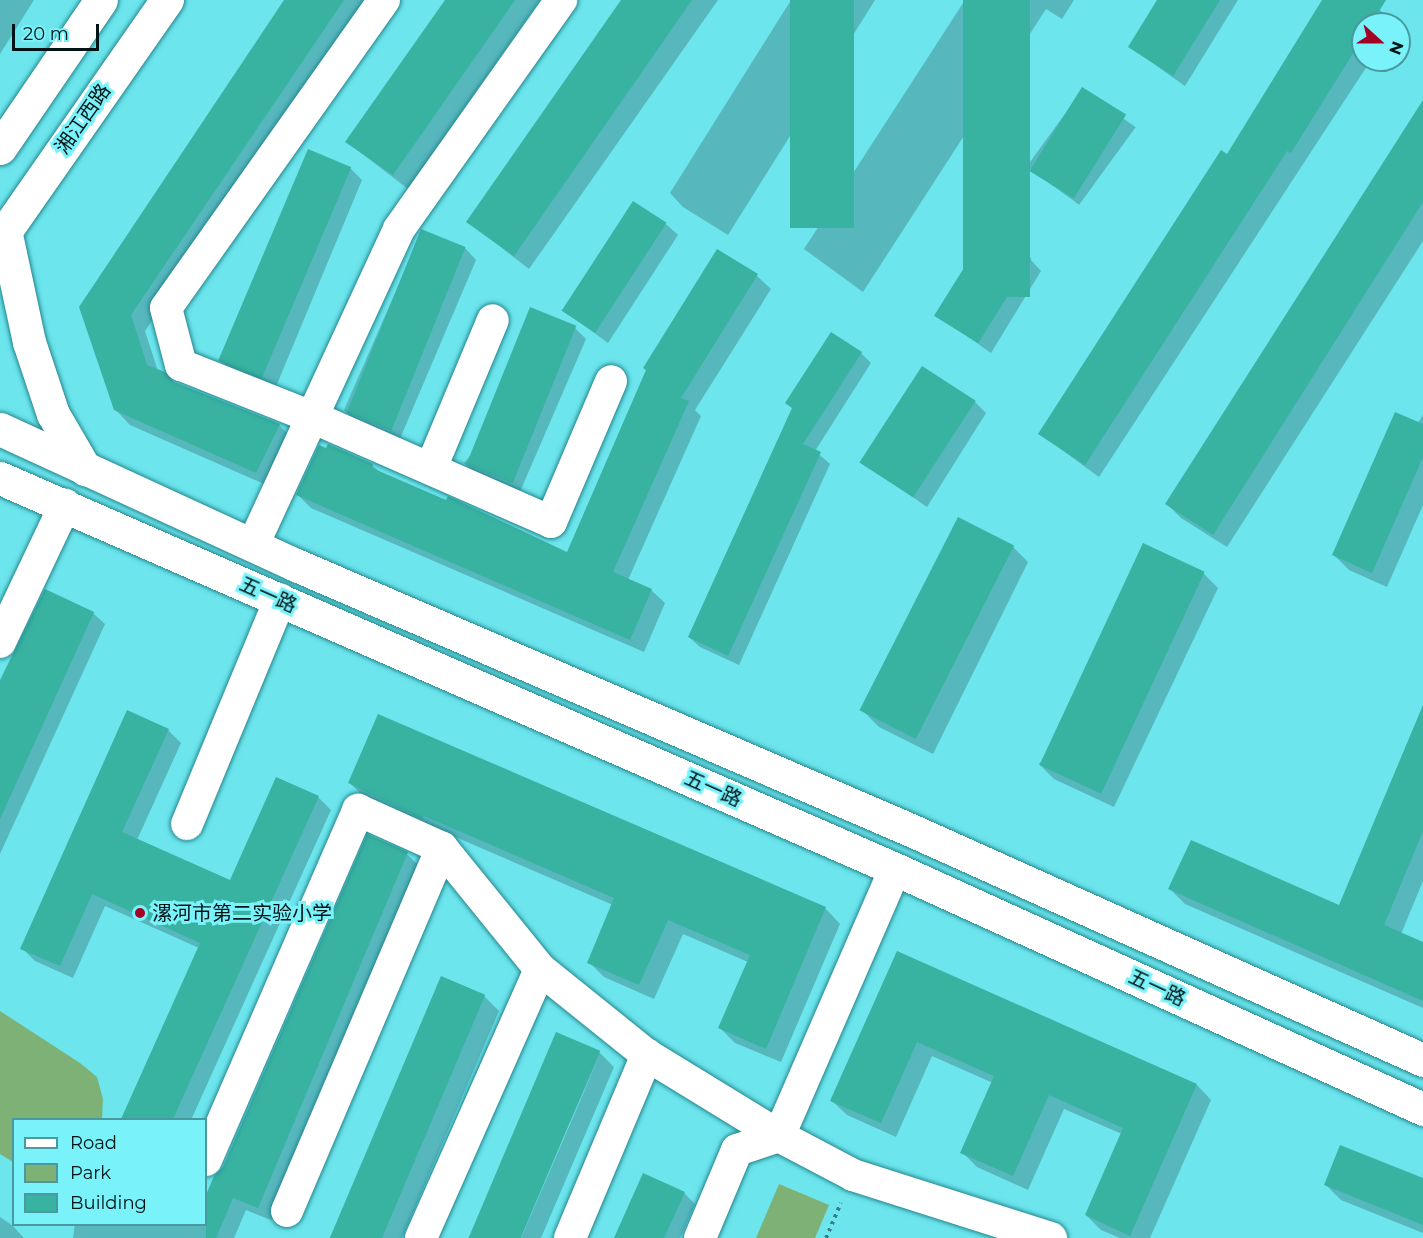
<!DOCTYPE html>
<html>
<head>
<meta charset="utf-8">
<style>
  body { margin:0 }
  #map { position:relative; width:1423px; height:1238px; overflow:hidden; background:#6ce5ed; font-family:Montserrat,"Noto Sans SC",sans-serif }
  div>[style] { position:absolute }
  .green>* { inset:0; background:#7db176 }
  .shadow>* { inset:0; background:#0003; transform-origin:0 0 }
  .building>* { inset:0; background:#38b2a1; transform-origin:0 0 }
  .path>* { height:4px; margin-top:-2px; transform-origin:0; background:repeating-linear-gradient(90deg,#388085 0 3px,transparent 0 7.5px) }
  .roads { filter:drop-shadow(0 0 2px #24868d) drop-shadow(0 0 2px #24868d) }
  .street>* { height:32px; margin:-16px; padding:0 16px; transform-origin:16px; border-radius:16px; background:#fff }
  .secondary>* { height:33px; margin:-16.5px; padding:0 16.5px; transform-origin:16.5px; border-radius:16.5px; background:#fff }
  .primary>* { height:33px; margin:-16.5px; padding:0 16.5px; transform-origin:16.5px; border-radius:16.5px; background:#fff }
  .dots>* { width:16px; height:16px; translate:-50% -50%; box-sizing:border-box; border:3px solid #7af2fa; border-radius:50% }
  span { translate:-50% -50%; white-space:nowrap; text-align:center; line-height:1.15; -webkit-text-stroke:6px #7af2fa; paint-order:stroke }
  .street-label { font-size:20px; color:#001315 }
  .poi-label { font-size:20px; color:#001315 }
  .left { translate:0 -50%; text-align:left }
  .legend { position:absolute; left:12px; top:1118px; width:195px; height:108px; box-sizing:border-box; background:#7af2fa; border:2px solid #49999e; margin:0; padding:8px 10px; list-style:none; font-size:18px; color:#001315 }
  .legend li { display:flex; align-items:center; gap:12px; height:30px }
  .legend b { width:30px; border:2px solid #49999e }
  .north { position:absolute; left:1351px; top:12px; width:60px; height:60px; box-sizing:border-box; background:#7af2fa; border:2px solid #49999e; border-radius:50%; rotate:111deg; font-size:16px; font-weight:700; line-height:24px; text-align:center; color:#001315 }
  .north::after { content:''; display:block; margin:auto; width:21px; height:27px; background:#a20324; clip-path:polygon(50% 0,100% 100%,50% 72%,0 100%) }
  .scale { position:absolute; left:12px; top:24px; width:87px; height:27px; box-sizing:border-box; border:3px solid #001315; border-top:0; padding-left:8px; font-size:18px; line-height:21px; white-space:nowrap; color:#001315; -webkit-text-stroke:4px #7af2fa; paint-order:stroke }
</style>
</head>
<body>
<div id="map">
  <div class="green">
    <div style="clip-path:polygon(0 1011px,80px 1063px,97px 1077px,103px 1099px,102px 1119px,14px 1120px,13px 1162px,0 1154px)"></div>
    <div style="clip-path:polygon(779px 1184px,829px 1205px,815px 1238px,756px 1238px)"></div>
  </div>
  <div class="shadow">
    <div style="clip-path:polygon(0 0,34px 0,0 54px)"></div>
    <div style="clip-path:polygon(286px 0,368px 0,145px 331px,158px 371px,174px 383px,279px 425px,294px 440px,271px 487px,130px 425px,115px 409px,81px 307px)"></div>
    <div style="clip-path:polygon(447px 0,540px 0,408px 189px,347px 142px)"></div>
    <div style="clip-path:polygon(623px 0,718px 0,529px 269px,468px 222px)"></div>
    <div style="clip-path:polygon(791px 0,875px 0,728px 235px,683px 207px,670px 193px)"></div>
    <div style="clip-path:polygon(965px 0,1074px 0,1062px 19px,1046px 9px,863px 292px,804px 249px)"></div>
    <div style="clip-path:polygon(1159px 0,1238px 0,1185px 86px,1130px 47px)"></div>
    <div style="clip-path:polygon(1324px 0,1368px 0,1394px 22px,1363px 24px,1363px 60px,1371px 60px,1099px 477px,1040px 434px,1228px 156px)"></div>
    <div style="left:1083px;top:89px;width:65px;height:96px;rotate:36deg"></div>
    <div style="clip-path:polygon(1423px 102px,1423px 241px,1227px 547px,1181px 518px,1167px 504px)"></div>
    <div style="clip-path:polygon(309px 151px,351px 169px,362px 180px,275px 389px,233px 372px,221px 361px)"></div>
    <div style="clip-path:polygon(666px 224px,678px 235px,608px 343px,564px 311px)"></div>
    <div style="clip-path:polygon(422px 231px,465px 248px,476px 260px,399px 441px,355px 422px,344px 410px)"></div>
    <div style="clip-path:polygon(718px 251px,757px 276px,771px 289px,695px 410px,701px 416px,628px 580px,651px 590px,665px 603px,644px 652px,311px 508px,298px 495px,372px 465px,381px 473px,567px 554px)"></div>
    <div style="clip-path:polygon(1030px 259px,1041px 271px,991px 353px,937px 315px)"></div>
    <div style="clip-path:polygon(575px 328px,586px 339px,519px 494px,475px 474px,464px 463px)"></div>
    <div style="clip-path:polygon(861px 353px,871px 363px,815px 451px,830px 464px,739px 665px,700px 647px,689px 637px,793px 409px,787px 403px)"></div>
    <div style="clip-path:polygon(975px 402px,986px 413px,927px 507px,863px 463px)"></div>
    <div style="clip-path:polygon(1423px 415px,1423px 505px,1387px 587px,1349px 570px,1334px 555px)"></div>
    <div style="clip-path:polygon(959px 519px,1013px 547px,1028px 562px,933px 754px,879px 727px,864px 712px)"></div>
    <div style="clip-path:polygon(1203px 573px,1218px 588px,1114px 807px,1054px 779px,1039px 764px)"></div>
    <div style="clip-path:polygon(93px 613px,105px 624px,0 854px,0 689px)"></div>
    <div style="clip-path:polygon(1423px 708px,1423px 881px,1401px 934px,1423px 944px,1423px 1008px,1185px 904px,1170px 889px,1340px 907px)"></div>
    <div style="clip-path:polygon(379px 716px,826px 909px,840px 924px,781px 1062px,735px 1043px,720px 1028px,748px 962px,683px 934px,654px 999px,604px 977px,589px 962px,613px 905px,365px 798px,350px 783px)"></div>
    <div style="clip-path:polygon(168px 730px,181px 743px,137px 840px,230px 882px,318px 797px,331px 810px,191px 1120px,122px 1120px,199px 948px,105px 906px,73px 978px,35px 961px,22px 948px)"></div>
    <div style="clip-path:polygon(368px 836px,407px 854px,420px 867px,271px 1220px,246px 1210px,234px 1238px,73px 1238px,75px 1224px,206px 1224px,206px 1199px,215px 1177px,224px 1168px)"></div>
    <div style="clip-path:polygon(898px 953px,1197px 1085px,1211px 1100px,1150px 1238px,1120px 1238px,1101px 1230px,1086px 1215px,1122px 1134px,1064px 1109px,1028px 1190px,977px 1167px,962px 1152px,993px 1083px,932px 1056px,896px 1137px,847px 1115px,832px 1101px)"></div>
    <div style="clip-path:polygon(484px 996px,499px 1011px,402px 1238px,331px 1238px)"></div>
    <div style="clip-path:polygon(557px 1033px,599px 1052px,614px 1067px,541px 1238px,521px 1238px,599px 1057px,518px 1238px,469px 1238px)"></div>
    <div style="clip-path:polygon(1423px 1180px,1423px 1233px,1341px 1200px,1326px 1185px)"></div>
    <div style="clip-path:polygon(684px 1193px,695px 1204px,680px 1238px,616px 1238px)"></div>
    <div style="clip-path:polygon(0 1217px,13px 1226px,24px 1238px,0 1238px)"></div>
  </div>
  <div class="building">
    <div style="clip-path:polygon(284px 0,344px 0,131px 315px,147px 365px,165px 372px,174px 382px,280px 424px,256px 473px,114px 410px,79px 307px)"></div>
    <div style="clip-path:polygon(445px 0,515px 0,393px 175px,345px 142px)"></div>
    <div style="clip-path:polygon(621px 0,692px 0,514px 256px,466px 222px)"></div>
    <div style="left:790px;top:0;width:64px;height:228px"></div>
    <div style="left:963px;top:0;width:67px;height:297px"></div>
    <div style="clip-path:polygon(1157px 0,1220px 0,1173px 76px,1128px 47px)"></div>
    <div style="clip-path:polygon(1322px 0,1386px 0,1371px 24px,1363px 24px,1363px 37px,1291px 153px,1287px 151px,1085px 465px,1038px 434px,1221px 150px,1227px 154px)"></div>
    <div style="left:1082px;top:87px;width:52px;height:99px;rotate:32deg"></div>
    <div style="clip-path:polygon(1423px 100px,1423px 202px,1213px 535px,1165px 504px)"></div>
    <div style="left:308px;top:149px;width:47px;height:230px;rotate:23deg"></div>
    <div style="left:633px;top:201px;width:40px;height:131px;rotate:33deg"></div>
    <div style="left:421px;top:229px;width:48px;height:198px;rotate:22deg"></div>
    <div style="left:987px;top:231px;width:52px;height:100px;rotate:32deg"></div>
    <div style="clip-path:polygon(717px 249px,758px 274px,681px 398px,689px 401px,613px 572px,652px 589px,630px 640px,296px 495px,319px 445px,326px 448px,328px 444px,373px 464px,372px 468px,446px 500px,448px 496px,567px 552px,646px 370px,643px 368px)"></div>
    <div style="left:530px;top:307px;width:50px;height:170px;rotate:22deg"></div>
    <div style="clip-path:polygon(831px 332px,862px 352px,803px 444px,821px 452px,728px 656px,688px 637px,792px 408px,785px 403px)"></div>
    <div style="left:922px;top:366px;width:64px;height:115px;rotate:33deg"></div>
    <div style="clip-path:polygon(1395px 412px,1423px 424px,1423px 457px,1372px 573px,1332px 555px)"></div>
    <div style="left:958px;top:517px;width:63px;height:217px;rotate:27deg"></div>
    <div style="left:1143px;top:543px;width:68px;height:245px;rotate:25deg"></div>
    <div style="clip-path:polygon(45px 589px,94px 612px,0 819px,0 680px)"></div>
    <div style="clip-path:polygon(1423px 705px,1423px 831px,1384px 925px,1423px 942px,1423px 1001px,1168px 889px,1191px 840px,1339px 905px)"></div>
    <div style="clip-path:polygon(127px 710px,169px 729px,122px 832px,230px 880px,276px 777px,319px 796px,173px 1119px,121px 1119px,200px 943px,92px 894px,60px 966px,20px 949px)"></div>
    <div style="clip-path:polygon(378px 714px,826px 907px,766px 1049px,718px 1028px,750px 955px,668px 920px,639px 985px,587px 963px,614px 898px,424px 816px,422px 819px,348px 783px)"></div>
    <div style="clip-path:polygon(367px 834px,408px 852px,258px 1208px,233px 1198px,216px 1238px,206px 1238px,206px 1195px,214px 1176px,223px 1167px)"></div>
    <div style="clip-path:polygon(897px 951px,1197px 1084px,1130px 1236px,1085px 1215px,1123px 1128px,1049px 1095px,1013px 1176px,960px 1153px,994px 1076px,917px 1042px,881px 1123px,830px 1101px)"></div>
    <div style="left:441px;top:976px;width:48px;height:285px;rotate:23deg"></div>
    <div style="left:556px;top:1032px;width:48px;height:224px;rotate:23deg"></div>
    <div style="clip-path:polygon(1340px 1145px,1423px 1178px,1423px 1225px,1324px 1185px)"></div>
    <div style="clip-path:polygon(643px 1173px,685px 1192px,664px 1238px,614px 1238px)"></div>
  </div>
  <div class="path">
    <div style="left:826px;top:1238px;width:38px;rotate:-67deg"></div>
  </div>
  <div class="roads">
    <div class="street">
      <div style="left:384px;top:0;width:377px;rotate:125.3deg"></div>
      <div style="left:166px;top:308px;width:59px;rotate:75.3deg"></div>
      <div style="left:181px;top:365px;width:141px;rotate:21.7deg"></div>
      <div style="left:312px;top:417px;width:261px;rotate:23.7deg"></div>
      <div style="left:551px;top:522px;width:153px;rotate:-66.9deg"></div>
      <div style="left:431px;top:468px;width:160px;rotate:-67.3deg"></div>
      <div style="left:253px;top:545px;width:348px;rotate:-65.2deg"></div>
      <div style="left:399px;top:229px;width:281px;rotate:-54.7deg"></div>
      <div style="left:0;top:642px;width:152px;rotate:-64.6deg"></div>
      <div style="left:187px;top:824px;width:243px;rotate:-67.5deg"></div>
      <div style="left:206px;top:1160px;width:382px;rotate:-66.5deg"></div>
      <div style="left:358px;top:810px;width:92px;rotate:24.3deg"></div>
      <div style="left:442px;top:848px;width:156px;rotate:51deg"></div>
      <div style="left:540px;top:969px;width:137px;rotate:38.8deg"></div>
      <div style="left:647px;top:1055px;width:155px;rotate:31.5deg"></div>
      <div style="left:779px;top:1136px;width:84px;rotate:27.8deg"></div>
      <div style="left:853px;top:1175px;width:208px;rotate:17.7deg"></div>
      <div style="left:287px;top:1211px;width:395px;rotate:-66.9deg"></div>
      <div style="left:421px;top:1238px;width:294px;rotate:-66.1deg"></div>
      <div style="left:570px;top:1238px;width:199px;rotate:-67.2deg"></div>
      <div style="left:700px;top:1238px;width:95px;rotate:-67.2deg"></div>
      <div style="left:737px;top:1150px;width:44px;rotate:-18.4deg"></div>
      <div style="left:779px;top:1136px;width:291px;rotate:-66.5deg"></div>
    </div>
    <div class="secondary">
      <div style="left:5px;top:230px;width:115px;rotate:77.9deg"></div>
      <div style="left:29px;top:342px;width:76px;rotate:71.6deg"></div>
      <div style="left:53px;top:414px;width:64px;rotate:59.8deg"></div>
      <div style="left:0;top:429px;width:326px;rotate:24.7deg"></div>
      <div style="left:296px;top:565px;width:672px;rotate:23.32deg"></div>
      <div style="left:913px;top:831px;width:559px;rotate:24.18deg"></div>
      <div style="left:0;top:478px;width:977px;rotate:23.6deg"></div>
      <div style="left:895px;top:869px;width:580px;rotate:24.44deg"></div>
    </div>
    <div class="primary">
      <div style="left:0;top:148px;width:179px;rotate:-55.7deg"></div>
      <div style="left:0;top:239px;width:292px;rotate:-55.1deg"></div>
    </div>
  </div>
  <div class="dots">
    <div style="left:140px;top:913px;background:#a20324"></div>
  </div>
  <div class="street-label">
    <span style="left:83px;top:119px;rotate:-55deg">湘江西路</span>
    <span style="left:268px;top:595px;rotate:24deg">五一路</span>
    <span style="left:713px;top:789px;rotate:24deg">五一路</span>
    <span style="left:1157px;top:988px;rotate:25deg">五一路</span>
  </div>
  <div class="poi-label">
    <span class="left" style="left:152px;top:913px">漯河市第二实验小学</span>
  </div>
  <ul class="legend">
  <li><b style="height:8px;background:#fff"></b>Road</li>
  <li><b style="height:16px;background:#7db176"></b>Park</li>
  <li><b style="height:16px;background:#38b2a1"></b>Building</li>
  </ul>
  <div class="north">N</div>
  <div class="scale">20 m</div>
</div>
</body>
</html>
